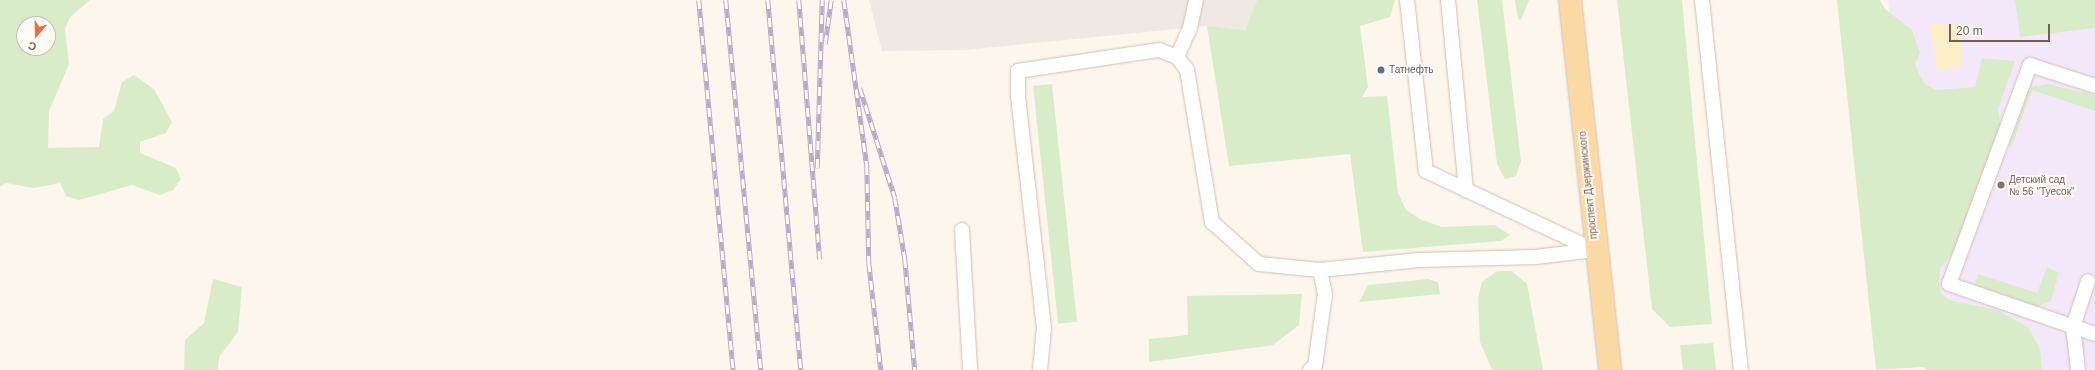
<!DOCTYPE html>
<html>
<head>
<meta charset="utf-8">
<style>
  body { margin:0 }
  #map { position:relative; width:2095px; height:370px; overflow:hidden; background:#fdf6ec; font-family:Arial,sans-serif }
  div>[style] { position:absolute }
  .industrial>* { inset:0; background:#efe9e4 }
  .education>* { inset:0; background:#f3e8fa }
  .green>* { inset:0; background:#d8ecc9; transform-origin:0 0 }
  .sand>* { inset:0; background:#fcefc7 }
  .roads { filter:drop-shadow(0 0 1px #d1beb0) drop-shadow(0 0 1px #d1beb0) }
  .service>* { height:14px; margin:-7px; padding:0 7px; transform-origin:7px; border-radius:7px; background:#fff }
  .primary>* { height:22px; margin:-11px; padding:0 11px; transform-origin:11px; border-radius:11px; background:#fbd9a5 }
  .rail>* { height:4.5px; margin-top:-2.25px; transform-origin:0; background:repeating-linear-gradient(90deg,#fffaf3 0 9px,#b9a8c9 0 18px); box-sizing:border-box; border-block:1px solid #b9a8c9 }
  .dots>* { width:11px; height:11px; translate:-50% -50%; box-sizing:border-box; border:2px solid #fffaf3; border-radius:50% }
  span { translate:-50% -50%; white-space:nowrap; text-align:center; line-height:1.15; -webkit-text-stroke:4px #fffaf3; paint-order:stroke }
  .service-label { font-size:10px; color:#4e5e75 }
  .left { translate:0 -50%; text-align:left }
  .education-label { font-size:10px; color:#785e54 }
  .street-label { font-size:10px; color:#7a5c4d }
  .north { position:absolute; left:16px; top:16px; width:40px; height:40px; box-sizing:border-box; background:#fffaf3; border:1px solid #cabbb1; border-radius:50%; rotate:200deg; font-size:11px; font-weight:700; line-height:16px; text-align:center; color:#7a5c4d }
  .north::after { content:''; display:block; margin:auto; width:14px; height:18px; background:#e76f51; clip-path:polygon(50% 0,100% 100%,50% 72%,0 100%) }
  .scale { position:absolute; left:1949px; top:24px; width:101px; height:18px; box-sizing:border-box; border:2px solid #7a5c4d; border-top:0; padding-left:5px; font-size:12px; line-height:14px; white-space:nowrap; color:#7a5c4d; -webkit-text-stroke:3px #fffaf3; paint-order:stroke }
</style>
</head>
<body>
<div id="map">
  <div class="industrial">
    <div style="clip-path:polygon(869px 0,1257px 0,1245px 30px,1207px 26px,964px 50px,882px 51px)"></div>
  </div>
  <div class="education">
    <div style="clip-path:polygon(1888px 0,2095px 0,2095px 370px,1928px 370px)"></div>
  </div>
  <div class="green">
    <div style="clip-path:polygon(evenodd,0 0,90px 0,70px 17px,65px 29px,69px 64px,49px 111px,48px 148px,99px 147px,103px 119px,114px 111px,122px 82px,134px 75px,154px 89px,172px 122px,166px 133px,140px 142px,140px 153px,176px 168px,181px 179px,173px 190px,160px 195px,132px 185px,79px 200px,66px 196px,60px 183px,34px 188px,6px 183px,0 187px,0 0,24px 24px,48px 24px,48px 48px,24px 48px,24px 24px)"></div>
    <div style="clip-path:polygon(1257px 0,1395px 0,1390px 17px,1360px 26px,1368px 87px,1362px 97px,1387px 96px,1398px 193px,1406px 210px,1420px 219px,1442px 227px,1495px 225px,1510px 235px,1501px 241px,1363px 252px,1350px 154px,1229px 166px,1207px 26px,1245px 30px)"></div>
    <div style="clip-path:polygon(1477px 0,1502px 0,1521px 161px,1516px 176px,1505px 179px,1497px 164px)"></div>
    <div style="clip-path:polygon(1515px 0,1529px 0,1521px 20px,1518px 19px)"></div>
    <div style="clip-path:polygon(1617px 0,1682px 0,1712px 324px,1670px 327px,1652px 309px)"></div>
    <div style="clip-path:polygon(1837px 0,1880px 0,1885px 9px,1912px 30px,1920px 53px,1915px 64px,1919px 74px,1925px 84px,1936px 90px,1975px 87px,1982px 58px,2015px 61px,1998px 109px,2003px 142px,1961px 241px,1940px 269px,1939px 281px,1941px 293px,1949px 300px,1997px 310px,2028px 327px,2040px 349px,2042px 370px,1926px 370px,1923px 367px,1876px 370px)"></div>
    <div style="clip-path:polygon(2015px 0,2095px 0,2095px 28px,2020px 37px)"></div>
    <div style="left:1052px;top:84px;width:239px;height:19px;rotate:84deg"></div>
    <div style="clip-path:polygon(2048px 84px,2095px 95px,2095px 111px,2032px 90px,2011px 148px,2009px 147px,2030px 87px)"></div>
    <div style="clip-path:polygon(2047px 267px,2059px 273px,2051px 301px,2035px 307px,1974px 284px,1978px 274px,2037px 293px)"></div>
    <div style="clip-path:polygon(1497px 271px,1512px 271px,1527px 284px,1543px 370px,1492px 370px,1480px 342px,1478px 298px,1482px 282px)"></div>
    <div style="clip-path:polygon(213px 279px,242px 287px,238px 332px,219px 357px,218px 370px,184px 370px,185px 340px,204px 323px)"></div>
    <div style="clip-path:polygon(1428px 279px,1438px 282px,1440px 294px,1359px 302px,1368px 285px)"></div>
    <div style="clip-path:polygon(1302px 294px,1299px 325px,1273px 345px,1149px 362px,1149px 339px,1188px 335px,1187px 296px)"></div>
    <div style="clip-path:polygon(1713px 343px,1716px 370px,1683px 370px,1680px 345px)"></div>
  </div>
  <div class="sand">
    <div style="clip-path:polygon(1930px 23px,1960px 24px,1962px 67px,1937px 71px)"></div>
  </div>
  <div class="roads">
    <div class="service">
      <div style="left:1407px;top:0;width:172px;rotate:83.7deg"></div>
      <div style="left:1426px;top:171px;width:186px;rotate:25.2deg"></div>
      <div style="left:1448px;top:0;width:191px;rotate:84.6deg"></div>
      <div style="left:1702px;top:0;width:372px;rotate:84deg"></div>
      <div style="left:1177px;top:57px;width:32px;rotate:-66deg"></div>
      <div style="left:1190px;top:28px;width:29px;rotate:-78deg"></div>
      <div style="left:2095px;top:86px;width:68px;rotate:-162.1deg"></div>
      <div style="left:2030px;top:65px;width:233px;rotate:110.3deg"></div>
      <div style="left:1949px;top:284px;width:154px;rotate:18.9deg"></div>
      <div style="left:962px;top:230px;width:140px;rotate:86.7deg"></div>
      <div style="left:1040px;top:370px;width:42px;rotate:-84.6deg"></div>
      <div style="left:1044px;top:328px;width:232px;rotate:-96.4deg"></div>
      <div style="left:1018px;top:97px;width:26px;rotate:-90deg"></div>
      <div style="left:1018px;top:71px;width:143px;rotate:-8.5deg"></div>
      <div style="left:1159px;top:50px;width:19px;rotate:21deg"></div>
      <div style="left:1177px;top:57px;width:16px;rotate:52deg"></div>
      <div style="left:1187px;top:70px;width:154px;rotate:80.7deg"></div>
      <div style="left:1212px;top:222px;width:63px;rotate:41.8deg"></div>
      <div style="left:1259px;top:264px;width:61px;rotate:5.6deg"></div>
      <div style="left:1320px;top:270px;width:99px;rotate:-5.8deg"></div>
      <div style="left:1418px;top:260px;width:117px;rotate:-1.5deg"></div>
      <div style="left:1535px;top:257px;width:60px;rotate:-6.7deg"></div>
      <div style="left:1310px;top:370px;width:6px;rotate:-39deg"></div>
      <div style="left:1315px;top:366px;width:73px;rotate:-82.1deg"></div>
      <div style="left:1325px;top:294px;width:25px;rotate:-102deg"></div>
      <div style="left:2078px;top:370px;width:43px;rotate:-96.6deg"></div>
      <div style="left:2073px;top:327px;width:48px;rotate:-71.9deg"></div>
    </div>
    <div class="primary">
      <div style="left:1570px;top:0;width:372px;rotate:83.8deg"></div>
    </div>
  </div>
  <div class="rail">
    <div style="left:699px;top:0;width:372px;rotate:84.7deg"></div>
    <div style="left:726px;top:0;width:372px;rotate:84.6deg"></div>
    <div style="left:768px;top:0;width:371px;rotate:84.9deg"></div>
    <div style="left:799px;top:0;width:260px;rotate:85.4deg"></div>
    <div style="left:844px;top:0;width:168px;rotate:82.1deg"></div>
    <div style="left:867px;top:166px;width:97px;rotate:88.8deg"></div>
    <div style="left:869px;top:263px;width:108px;rotate:83.6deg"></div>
    <div style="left:825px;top:44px;width:44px;rotate:-82.2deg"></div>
    <div style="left:860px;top:88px;width:115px;rotate:72.3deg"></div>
    <div style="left:895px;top:198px;width:62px;rotate:80.7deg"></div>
    <div style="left:905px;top:259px;width:111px;rotate:84.9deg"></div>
    <div style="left:817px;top:168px;width:168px;rotate:-88.3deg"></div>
  </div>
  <div class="dots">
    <div style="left:1381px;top:70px;background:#5c6f8a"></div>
    <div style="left:2001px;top:185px;background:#8d6e63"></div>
  </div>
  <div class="service-label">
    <span class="left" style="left:1389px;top:70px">Татнефть</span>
  </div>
  <div class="education-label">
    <span class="left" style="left:2009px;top:185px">Детский сад<br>№ 56 "Туесок"</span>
  </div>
  <div class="street-label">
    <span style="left:1588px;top:185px;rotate:-96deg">проспект Дзержинского</span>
  </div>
  <div class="north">С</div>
  <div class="scale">20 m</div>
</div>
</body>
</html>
